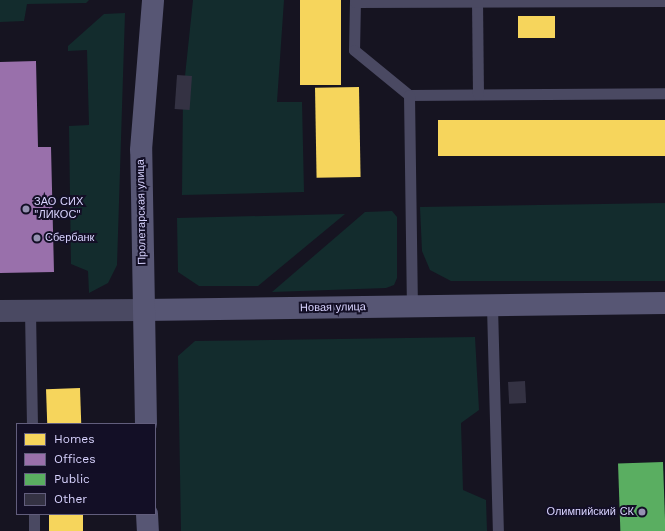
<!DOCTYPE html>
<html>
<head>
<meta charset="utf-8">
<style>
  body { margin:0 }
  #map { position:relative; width:665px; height:531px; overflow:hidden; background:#161421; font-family:"Work Sans",sans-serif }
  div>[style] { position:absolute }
  .green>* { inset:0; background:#132c2d }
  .homes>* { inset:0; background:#f6d55c; transform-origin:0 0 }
  .offices>* { inset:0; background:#9970ab }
  .public>* { inset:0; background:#5aae61; transform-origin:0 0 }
  .building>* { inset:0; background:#343243; transform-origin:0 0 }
  .service>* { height:11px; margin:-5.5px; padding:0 5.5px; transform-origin:5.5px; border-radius:5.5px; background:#4a4962 }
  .tertiary>* { height:22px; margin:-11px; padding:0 11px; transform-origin:11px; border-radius:11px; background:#4a4962 }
  .secondary>* { height:22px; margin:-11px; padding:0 11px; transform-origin:11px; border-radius:11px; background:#575674 }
  .dots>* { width:11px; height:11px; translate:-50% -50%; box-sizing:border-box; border:2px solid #130f26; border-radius:50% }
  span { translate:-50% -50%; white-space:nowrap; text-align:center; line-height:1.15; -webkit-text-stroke:4px #130f26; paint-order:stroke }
  .poi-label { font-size:11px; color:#d9d4ff }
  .left { translate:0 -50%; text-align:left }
  .right { translate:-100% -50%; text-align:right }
  .street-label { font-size:11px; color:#d9d4ff }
  .legend { position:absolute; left:16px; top:423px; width:140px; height:92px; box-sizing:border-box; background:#130f26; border:1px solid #625e7d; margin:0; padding:5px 7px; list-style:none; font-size:12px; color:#d9d4ff }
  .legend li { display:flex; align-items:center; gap:8px; height:20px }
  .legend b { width:20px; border:1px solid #625e7d }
</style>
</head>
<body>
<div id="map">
  <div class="green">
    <div style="clip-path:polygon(0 0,89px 0,86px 3px,27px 4px,24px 21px,0 22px)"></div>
    <div style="clip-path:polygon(193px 0,284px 0,277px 102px,302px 102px,304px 192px,182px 195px,183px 95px)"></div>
    <div style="clip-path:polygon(125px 13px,117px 265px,108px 283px,89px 293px,88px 271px,71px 264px,69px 126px,89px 125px,87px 50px,68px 51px,68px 46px,104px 14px)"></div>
    <div style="clip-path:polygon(665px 203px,665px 281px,451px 281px,430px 270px,422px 251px,420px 207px)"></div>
    <div style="clip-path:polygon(392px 211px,397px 217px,397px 278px,394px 285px,386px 288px,272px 292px,365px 212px)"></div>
    <div style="clip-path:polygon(345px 214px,258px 286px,199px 286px,178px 272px,177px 218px)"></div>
    <div style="clip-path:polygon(475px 337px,479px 410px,461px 423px,463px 490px,486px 500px,487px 531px,181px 531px,178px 356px,195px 341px)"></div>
  </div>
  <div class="homes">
    <div style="left:300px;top:0;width:41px;height:85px"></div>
    <div style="left:555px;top:16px;width:22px;height:37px;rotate:90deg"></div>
    <div style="left:359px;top:87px;width:90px;height:44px;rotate:89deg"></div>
    <div style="left:665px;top:120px;width:36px;height:227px;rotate:90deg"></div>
    <div style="left:80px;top:388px;width:36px;height:34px;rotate:88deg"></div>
    <div style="left:49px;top:514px;width:34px;height:17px"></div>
  </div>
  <div class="offices">
    <div style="clip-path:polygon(36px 61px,38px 147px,51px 147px,54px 272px,0 273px,0 62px)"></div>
  </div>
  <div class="public">
    <div style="left:663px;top:462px;width:69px;height:45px;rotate:88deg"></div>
  </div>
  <div class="building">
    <div style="left:177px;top:75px;width:15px;height:34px;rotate:4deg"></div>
    <div style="left:525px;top:381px;width:22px;height:17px;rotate:87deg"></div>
  </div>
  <div class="service">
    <div style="left:355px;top:0;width:50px;rotate:91.1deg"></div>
    <div style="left:354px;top:50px;width:71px;rotate:39.3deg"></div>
    <div style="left:409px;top:95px;width:256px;rotate:-0.4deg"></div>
    <div style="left:477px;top:0;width:94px;rotate:89.4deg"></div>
    <div style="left:355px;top:2px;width:310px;rotate:-0.2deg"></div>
    <div style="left:409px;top:95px;width:212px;rotate:89.2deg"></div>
    <div style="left:492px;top:306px;width:225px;rotate:88.5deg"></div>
    <div style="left:30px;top:311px;width:113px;rotate:89deg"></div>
    <div style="left:34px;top:514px;width:17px;rotate:90deg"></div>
  </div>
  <div class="tertiary">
    <div style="left:0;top:311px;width:144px;rotate:-0.4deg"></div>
  </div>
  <div class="secondary">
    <div style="left:144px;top:310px;width:521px;rotate:-0.77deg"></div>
    <div style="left:146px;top:424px;width:274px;rotate:-91deg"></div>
    <div style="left:141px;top:150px;width:150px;rotate:-85.4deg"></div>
    <div style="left:147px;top:514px;width:17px;rotate:87deg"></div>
  </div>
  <div class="dots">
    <div style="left:26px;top:209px;background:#9591b1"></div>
    <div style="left:37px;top:238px;background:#9591b1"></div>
    <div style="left:642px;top:512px;background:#9591b1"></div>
  </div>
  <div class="poi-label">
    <span class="left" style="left:34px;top:209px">ЗАО СИХ<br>"ЛИКОС"</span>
    <span class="left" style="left:45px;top:238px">Сбербанк</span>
    <span class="right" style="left:634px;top:512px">Олимпийский СК</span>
  </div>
  <div class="street-label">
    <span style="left:142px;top:212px;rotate:-91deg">Пролетарская улица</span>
    <span style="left:333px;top:308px;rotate:-1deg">Новая улица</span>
  </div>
  <ul class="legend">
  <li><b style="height:11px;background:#f6d55c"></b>Homes</li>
  <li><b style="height:11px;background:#9970ab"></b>Offices</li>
  <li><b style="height:11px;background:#5aae61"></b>Public</li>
  <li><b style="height:11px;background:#343243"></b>Other</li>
  </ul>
</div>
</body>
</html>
